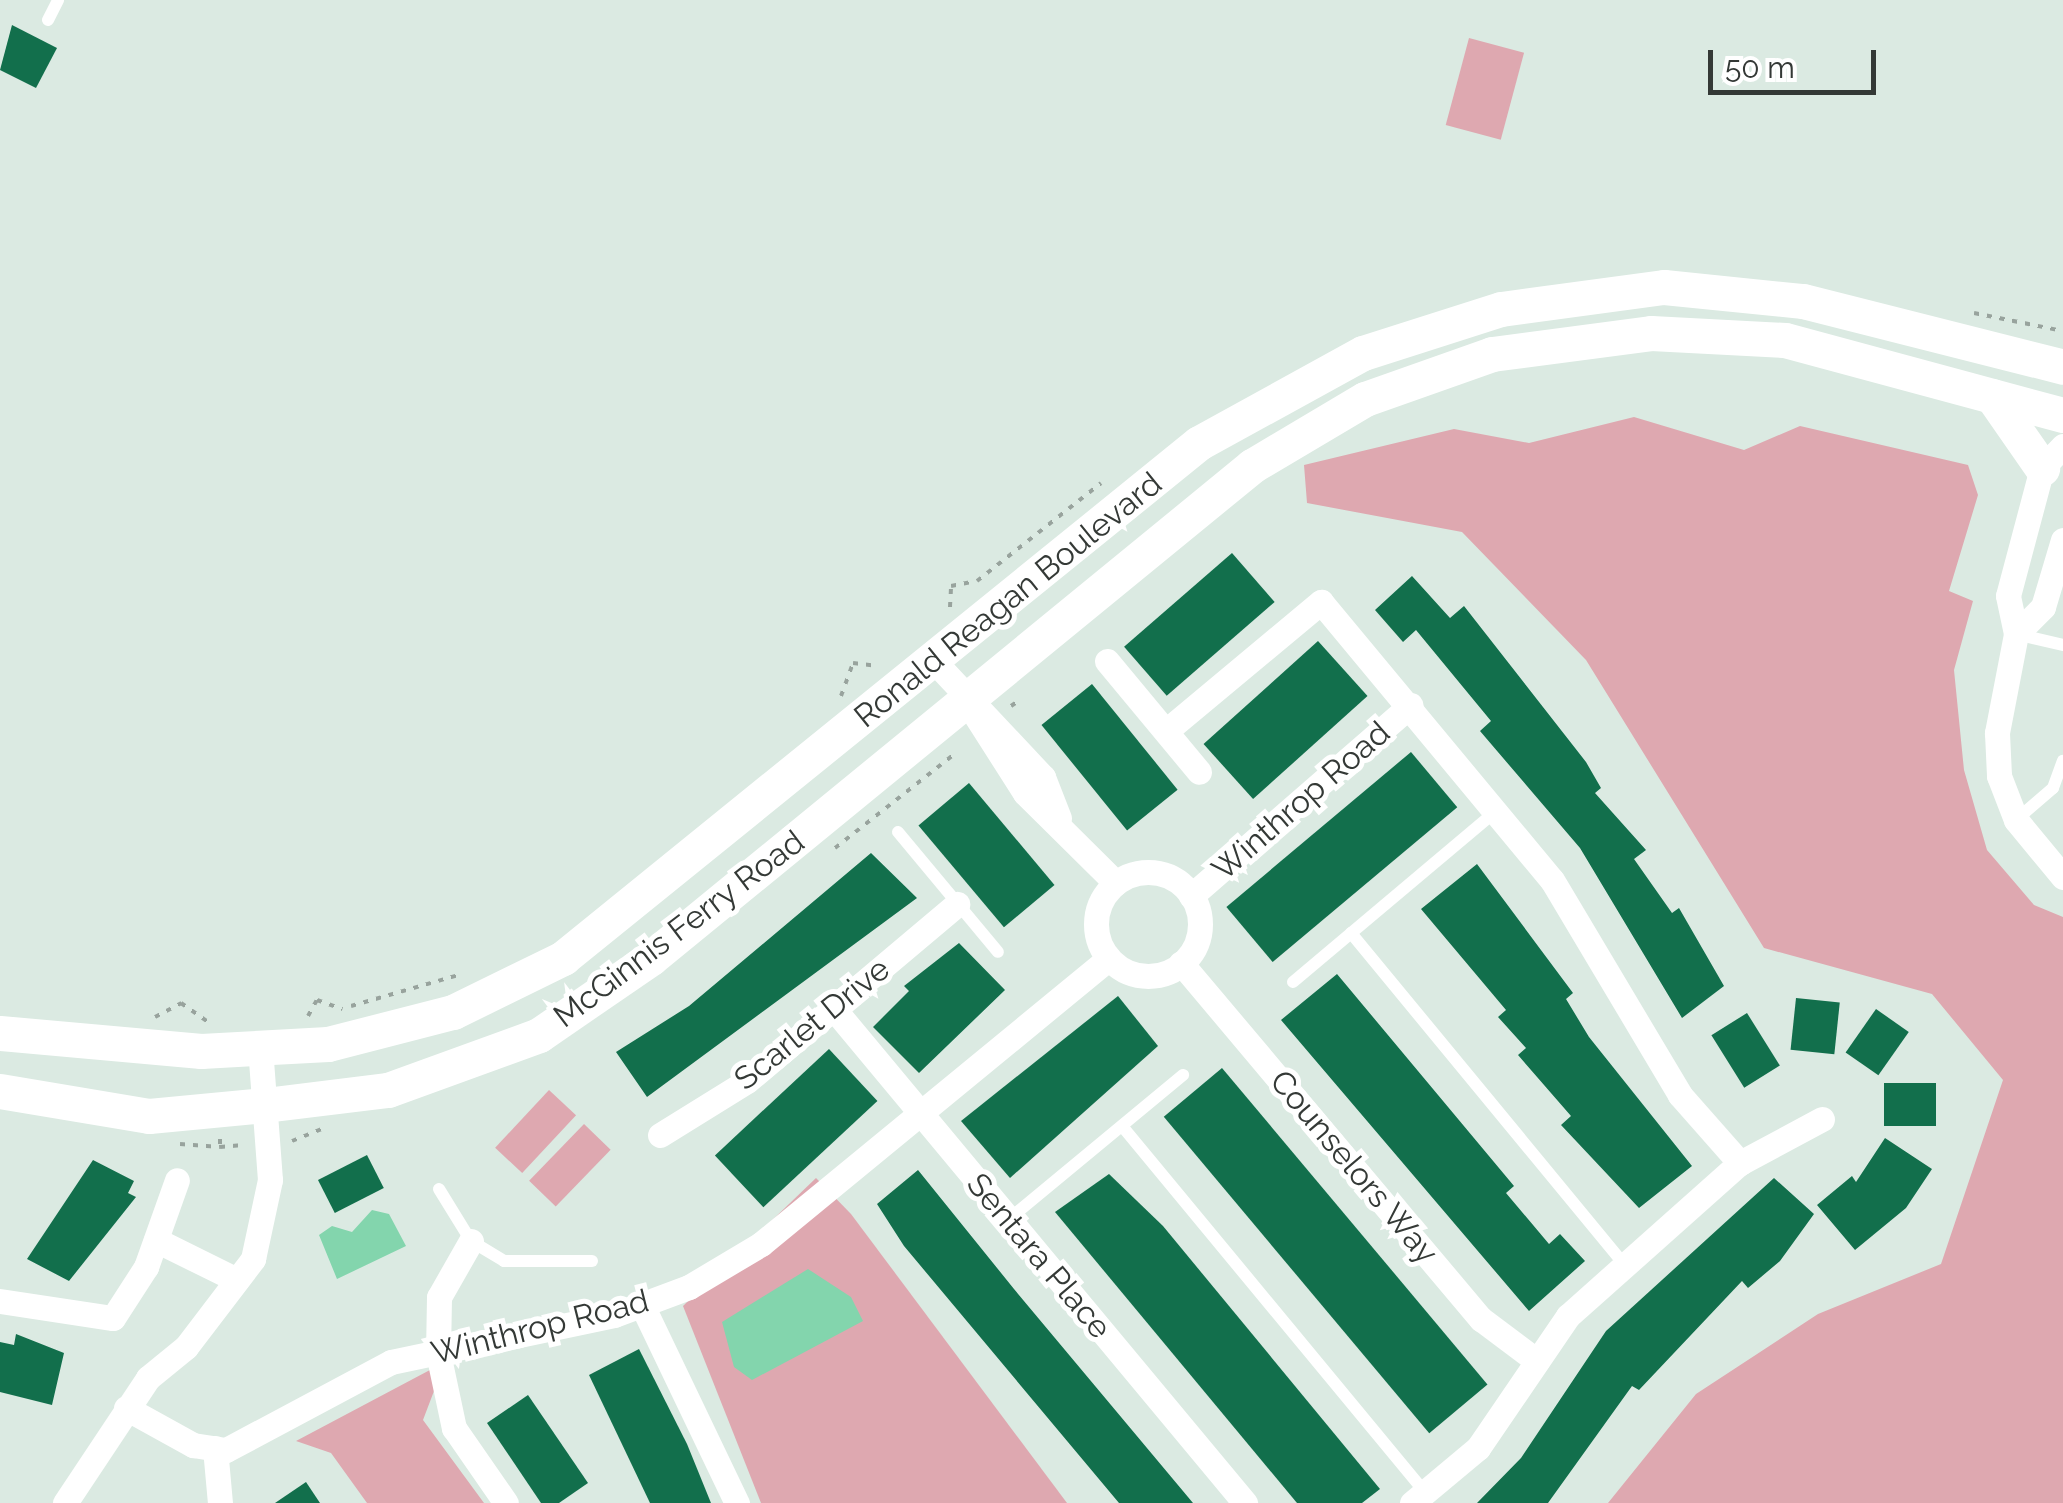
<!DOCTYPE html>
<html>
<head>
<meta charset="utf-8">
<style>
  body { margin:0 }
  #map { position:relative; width:2063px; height:1503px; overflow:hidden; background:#dbeae2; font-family:Raleway,sans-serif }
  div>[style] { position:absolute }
  .green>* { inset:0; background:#dea8b0; transform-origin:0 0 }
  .water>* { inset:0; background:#83d5ad }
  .building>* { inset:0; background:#126f4c; transform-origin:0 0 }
  .path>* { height:4px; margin-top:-2px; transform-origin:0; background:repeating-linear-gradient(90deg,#98a39d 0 5px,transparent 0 13px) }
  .lane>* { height:12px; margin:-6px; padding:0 6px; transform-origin:6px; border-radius:6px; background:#fff }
  .street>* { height:25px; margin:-12.5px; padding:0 12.5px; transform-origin:12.5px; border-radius:12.5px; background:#fff }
  .street>.ring { margin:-12.5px; padding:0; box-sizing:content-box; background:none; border:25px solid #fff; border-radius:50% }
  .secondary>* { height:35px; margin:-17.5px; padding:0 17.5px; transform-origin:17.5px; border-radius:17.5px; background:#fff }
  span { translate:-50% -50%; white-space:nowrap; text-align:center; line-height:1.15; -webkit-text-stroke:10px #fff; paint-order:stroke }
  .street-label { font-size:32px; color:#343936 }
  .scale { position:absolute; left:1708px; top:50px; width:168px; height:45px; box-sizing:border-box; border:5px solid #343936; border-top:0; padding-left:12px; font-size:30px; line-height:35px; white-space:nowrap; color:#343936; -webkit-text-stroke:8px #fff; paint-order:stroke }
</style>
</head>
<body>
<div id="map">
  <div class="green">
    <div style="left:1469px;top:38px;width:57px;height:90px;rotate:15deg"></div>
    <div style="clip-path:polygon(1634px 417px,1744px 450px,1800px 426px,1968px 465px,1978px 495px,1949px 591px,1973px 601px,1954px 670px,1964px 770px,1987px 850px,2034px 905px,2063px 917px,2063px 1503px,1608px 1503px,1696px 1394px,1818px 1314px,1941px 1264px,2003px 1080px,1932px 994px,1764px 948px,1586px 660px,1462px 532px,1307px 503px,1304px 465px,1454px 429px,1529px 443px)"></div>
    <div style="left:549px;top:1090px;width:37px;height:79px;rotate:43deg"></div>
    <div style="left:584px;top:1124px;width:37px;height:79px;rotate:44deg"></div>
    <div style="clip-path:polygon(816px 1178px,851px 1214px,1067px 1503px,761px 1503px,683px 1306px)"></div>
    <div style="clip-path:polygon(445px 1362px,423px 1420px,484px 1503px,367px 1503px,331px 1453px,296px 1441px)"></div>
  </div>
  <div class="water">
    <div style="clip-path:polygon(372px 1210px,389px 1214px,406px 1246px,337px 1279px,319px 1235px,332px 1226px,352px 1232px)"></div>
    <div style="clip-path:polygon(808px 1269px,851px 1297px,863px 1321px,752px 1380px,734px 1367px,722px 1322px)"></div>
  </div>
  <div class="building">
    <div style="clip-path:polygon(12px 25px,57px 48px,36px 88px,0 70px)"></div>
    <div style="left:1232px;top:553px;width:65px;height:143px;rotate:49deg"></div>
    <div style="clip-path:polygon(1412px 576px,1450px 618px,1464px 606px,1586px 762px,1601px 788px,1595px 793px,1646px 850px,1634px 859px,1672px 913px,1679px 908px,1724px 986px,1682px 1018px,1580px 848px,1480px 731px,1491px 721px,1416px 630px,1403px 642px,1375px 610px)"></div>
    <div style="left:1318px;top:641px;width:74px;height:154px;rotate:48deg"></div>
    <div style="left:1092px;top:684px;width:136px;height:65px;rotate:51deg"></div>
    <div style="left:1411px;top:752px;width:72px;height:241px;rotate:50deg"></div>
    <div style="left:969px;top:783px;width:133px;height:66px;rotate:50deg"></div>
    <div style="clip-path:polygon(871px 853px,917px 898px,647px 1097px,616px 1052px,689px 1006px)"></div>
    <div style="clip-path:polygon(1477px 864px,1573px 993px,1566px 999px,1589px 1037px,1692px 1166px,1639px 1208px,1561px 1125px,1571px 1116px,1518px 1055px,1526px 1048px,1498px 1017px,1506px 1010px,1421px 909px)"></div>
    <div style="clip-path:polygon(959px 943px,1005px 990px,919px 1073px,873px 1027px,909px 991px,904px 986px)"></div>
    <div style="clip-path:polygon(1337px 974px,1514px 1186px,1506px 1193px,1549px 1244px,1560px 1234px,1585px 1261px,1529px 1311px,1281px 1020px)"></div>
    <div style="clip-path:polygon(1118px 996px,1158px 1046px,1010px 1178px,961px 1121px)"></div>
    <div style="left:1796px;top:998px;width:44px;height:52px;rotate:6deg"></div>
    <div style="left:1876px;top:1009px;width:40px;height:53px;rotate:35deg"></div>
    <div style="left:1747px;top:1013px;width:62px;height:42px;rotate:58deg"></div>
    <div style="left:829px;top:1049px;width:71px;height:156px;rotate:47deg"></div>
    <div style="left:1222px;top:1068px;width:413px;height:76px;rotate:50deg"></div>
    <div style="left:1936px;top:1083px;width:43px;height:52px;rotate:90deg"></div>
    <div style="clip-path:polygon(1885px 1138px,1932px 1169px,1906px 1208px,1855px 1250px,1817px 1205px,1852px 1176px,1856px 1182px)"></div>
    <div style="left:367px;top:1155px;width:37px;height:55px;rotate:63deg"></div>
    <div style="clip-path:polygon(93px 1160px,134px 1181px,128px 1193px,136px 1197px,69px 1281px,27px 1259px)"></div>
    <div style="clip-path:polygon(918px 1170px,1014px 1289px,1193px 1503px,1119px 1503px,904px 1246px,877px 1204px)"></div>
    <div style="clip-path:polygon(1109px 1174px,1163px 1226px,1380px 1489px,1362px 1503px,1297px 1503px,1055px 1212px)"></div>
    <div style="clip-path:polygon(1774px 1178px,1814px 1214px,1780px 1261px,1748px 1288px,1742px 1281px,1639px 1390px,1632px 1386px,1548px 1503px,1477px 1503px,1521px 1458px,1606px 1331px)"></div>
    <div style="clip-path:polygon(16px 1334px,64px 1353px,52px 1405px,0 1392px,0 1342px,14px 1345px)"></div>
    <div style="clip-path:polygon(639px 1349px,687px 1444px,711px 1503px,650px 1503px,589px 1375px)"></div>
    <div style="clip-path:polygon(528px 1395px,588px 1483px,559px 1503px,541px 1503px,487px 1423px)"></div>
    <div style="clip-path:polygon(306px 1482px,320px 1503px,275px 1503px)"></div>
  </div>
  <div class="path">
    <div style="left:1974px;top:313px;width:91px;rotate:11.4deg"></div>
    <div style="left:950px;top:607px;width:21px;rotate:-87deg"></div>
    <div style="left:951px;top:586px;width:26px;rotate:-11deg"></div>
    <div style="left:977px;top:581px;width:158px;rotate:-38.3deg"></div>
    <div style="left:841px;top:696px;width:35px;rotate:-70deg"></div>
    <div style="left:853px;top:663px;width:25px;rotate:7deg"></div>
    <div style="left:1011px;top:706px;width:11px;rotate:-34deg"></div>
    <div style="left:835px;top:848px;width:155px;rotate:-38.2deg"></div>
    <div style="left:351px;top:1006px;width:116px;rotate:-16.1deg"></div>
    <div style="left:308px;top:1016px;width:18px;rotate:-61deg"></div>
    <div style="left:317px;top:1000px;width:27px;rotate:20deg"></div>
    <div style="left:155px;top:1017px;width:30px;rotate:-28deg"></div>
    <div style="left:181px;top:1003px;width:32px;rotate:35deg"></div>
    <div style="left:220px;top:1139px;width:8px;rotate:90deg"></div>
    <div style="left:220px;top:1147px;width:23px;rotate:-5deg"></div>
    <div style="left:292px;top:1141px;width:35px;rotate:-22deg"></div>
    <div style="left:180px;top:1144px;width:40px;rotate:4.3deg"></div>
  </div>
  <div class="lane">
    <div style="left:48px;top:20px;width:22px;rotate:-63deg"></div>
    <div style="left:2016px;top:634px;width:48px;rotate:13.2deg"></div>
    <div style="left:2016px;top:820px;width:49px;rotate:-40.9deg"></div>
    <div style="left:2053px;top:788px;width:29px;rotate:-70deg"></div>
    <div style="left:898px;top:832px;width:156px;rotate:50.2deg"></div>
    <div style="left:1351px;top:933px;width:430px;rotate:50.5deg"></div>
    <div style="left:1293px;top:982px;width:265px;rotate:-40.1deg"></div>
    <div style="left:1122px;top:1126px;width:475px;rotate:50.4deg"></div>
    <div style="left:439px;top:1189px;width:61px;rotate:58.4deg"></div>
    <div style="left:471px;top:1241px;width:39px;rotate:31deg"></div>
    <div style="left:504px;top:1261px;width:88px"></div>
    <div style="left:1009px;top:1219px;width:226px;rotate:-39.6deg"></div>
  </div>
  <div class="street">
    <div style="left:2063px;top:446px;width:30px;rotate:134deg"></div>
    <div style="left:2042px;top:468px;width:132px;rotate:104.9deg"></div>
    <div style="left:2008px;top:596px;width:39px;rotate:78deg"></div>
    <div style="left:2016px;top:634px;width:101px;rotate:100.9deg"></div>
    <div style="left:1997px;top:733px;width:43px;rotate:87.3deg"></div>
    <div style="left:1999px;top:776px;width:47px;rotate:68.9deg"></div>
    <div style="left:2016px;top:820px;width:74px;rotate:50.5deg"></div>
    <div style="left:2016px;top:634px;width:38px;rotate:-45deg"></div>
    <div style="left:2043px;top:607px;width:70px;rotate:-73.4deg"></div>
    <div style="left:933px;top:660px;width:161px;rotate:46.8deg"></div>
    <div style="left:1043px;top:777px;width:44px;rotate:68.7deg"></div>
    <div style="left:1107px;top:661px;width:144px;rotate:50.3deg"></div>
    <div style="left:967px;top:702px;width:108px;rotate:57.5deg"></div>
    <div style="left:1025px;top:793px;width:128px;rotate:44.7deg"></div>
    <div style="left:1166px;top:731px;width:202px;rotate:-39.8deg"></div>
    <div style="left:1321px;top:602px;width:361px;rotate:50.3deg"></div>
    <div style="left:1552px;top:880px;width:250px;rotate:59.2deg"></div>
    <div style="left:1680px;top:1095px;width:91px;rotate:48.6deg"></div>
    <div class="ring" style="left:1096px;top:872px;width:79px;height:79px"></div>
    <div style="left:1191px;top:896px;width:291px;rotate:-41deg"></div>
    <div style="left:1181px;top:963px;width:466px;rotate:49.9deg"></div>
    <div style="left:1481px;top:1319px;width:70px;rotate:36.9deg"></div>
    <div style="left:834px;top:1009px;width:643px;rotate:50.24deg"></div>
    <div style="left:660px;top:1135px;width:102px;rotate:-31.8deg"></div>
    <div style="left:747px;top:1081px;width:275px;rotate:-40.1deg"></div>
    <div style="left:156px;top:1240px;width:90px;rotate:26.3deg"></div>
    <div style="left:471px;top:1241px;width:64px;rotate:119.7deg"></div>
    <div style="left:439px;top:1297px;width:56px;rotate:91deg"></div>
    <div style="left:438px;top:1353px;width:77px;rotate:78deg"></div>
    <div style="left:454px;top:1428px;width:91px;rotate:55.3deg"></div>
    <div style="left:0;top:1301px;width:114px;rotate:8.6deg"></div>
    <div style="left:113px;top:1318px;width:61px;rotate:-57.1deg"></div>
    <div style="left:146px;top:1267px;width:92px;rotate:-70.4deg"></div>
    <div style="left:642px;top:1305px;width:220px;rotate:64.4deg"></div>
    <div style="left:126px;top:1408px;width:77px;rotate:28.9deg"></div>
    <div style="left:193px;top:1445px;width:33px;rotate:9deg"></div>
    <div style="left:226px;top:1450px;width:187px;rotate:-28.1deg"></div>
    <div style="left:391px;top:1362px;width:228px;rotate:-11.9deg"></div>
    <div style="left:614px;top:1315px;width:80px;rotate:-20.5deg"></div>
    <div style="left:689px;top:1287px;width:84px;rotate:-30.8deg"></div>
    <div style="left:761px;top:1244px;width:450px;rotate:-39.4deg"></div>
    <div style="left:215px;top:1448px;width:55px;rotate:84.8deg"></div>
    <div style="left:65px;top:1503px;width:150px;rotate:-56.4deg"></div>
    <div style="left:148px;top:1378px;width:49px;rotate:-39.2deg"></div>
    <div style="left:186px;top:1347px;width:111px;rotate:-52.7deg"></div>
    <div style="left:253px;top:1259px;width:81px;rotate:-77.9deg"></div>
    <div style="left:270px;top:1180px;width:132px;rotate:-94.3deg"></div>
    <div style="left:1412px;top:1503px;width:86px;rotate:-39.8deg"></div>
    <div style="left:1478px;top:1448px;width:160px;rotate:-55.7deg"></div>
    <div style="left:1568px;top:1316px;width:230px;rotate:-41.7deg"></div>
    <div style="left:1740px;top:1163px;width:93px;rotate:-28.2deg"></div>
  </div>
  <div class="secondary">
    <div style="left:1992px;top:396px;width:88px;rotate:55.2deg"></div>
    <div style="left:0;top:1033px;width:202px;rotate:5.1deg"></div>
    <div style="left:201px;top:1051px;width:127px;rotate:-3.2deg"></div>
    <div style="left:328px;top:1044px;width:129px;rotate:-14.4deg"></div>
    <div style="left:453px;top:1012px;width:123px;rotate:-26.1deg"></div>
    <div style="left:563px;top:958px;width:818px;rotate:-39deg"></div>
    <div style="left:1199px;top:443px;width:187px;rotate:-28.8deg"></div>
    <div style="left:1363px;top:353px;width:145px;rotate:-17.7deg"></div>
    <div style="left:1501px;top:309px;width:164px;rotate:-7.7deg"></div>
    <div style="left:1664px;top:287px;width:140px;rotate:5.8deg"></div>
    <div style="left:1803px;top:301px;width:268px;rotate:14.2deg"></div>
    <div style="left:0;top:1091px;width:151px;rotate:9.5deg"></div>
    <div style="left:149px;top:1116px;width:117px;rotate:-5.4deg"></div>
    <div style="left:265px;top:1105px;width:124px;rotate:-7deg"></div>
    <div style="left:388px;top:1090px;width:161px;rotate:-20deg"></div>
    <div style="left:539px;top:1035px;width:136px;rotate:-34.5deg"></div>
    <div style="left:651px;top:958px;width:777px;rotate:-39.3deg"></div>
    <div style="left:1252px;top:466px;width:131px;rotate:-30.7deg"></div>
    <div style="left:1365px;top:399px;width:135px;rotate:-19.5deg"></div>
    <div style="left:1492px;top:354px;width:160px;rotate:-7.5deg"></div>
    <div style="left:1651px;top:333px;width:134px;rotate:3deg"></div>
    <div style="left:1785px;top:340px;width:288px;rotate:15.1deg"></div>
  </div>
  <div class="street-label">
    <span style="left:1008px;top:600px;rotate:-39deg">Ronald Reagan Boulevard</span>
    <span style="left:1301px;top:801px;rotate:-41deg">Winthrop Road</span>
    <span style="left:679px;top:929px;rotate:-37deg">McGinnis Ferry Road</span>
    <span style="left:812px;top:1024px;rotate:-39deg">Scarlet Drive</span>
    <span style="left:1354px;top:1167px;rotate:50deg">Counselors Way</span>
    <span style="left:1039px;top:1256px;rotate:50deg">Sentara Place</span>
    <span style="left:540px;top:1327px;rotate:-14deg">Winthrop Road</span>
  </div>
  <div class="scale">50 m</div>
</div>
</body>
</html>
